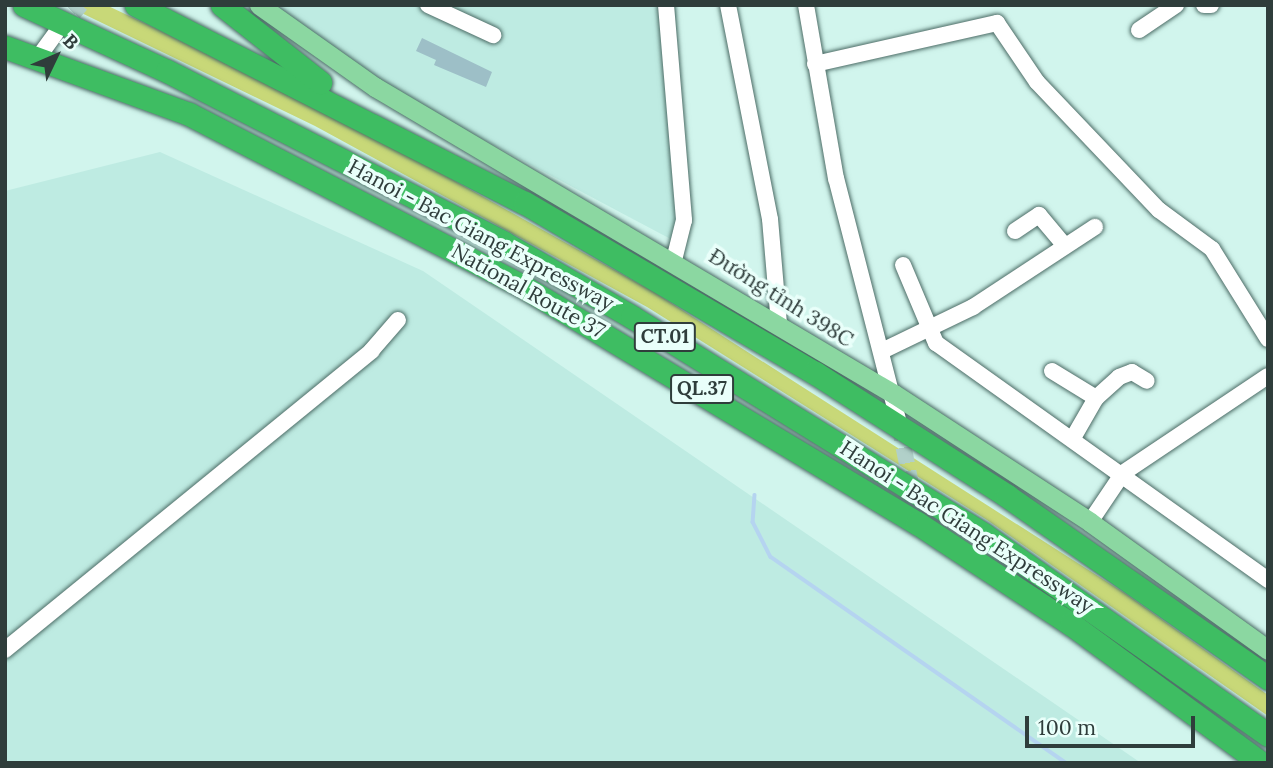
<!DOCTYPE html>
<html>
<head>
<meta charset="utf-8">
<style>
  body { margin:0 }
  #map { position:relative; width:1273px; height:768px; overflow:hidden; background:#d1f5ed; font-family:Lora,serif }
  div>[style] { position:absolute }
  .built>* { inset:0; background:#beebe2 }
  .green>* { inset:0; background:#c8d878 }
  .stream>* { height:3.5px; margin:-1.75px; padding:0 1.75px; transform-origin:1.75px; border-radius:1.75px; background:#b5d4f0 }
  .building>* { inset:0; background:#9dbfc7 }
  .minor-tunnel>* { height:16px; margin-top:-8px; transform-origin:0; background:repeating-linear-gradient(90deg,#b1d0c9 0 16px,transparent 0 24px) }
  .roads { filter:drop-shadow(0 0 2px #4c6c66) drop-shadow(0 0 2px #4c6c66) }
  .minor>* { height:16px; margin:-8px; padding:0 8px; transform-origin:8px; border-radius:8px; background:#fff }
  .major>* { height:19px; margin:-9.5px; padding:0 9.5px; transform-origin:9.5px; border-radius:9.5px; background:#8bd7a1 }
  .highway>* { height:23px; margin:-11.5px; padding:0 11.5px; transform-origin:11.5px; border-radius:11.5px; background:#3ebd62 }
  span { translate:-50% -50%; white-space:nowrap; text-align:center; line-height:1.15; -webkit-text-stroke:7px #e9fffa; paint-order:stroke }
  .shield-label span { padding:2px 5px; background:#e9fffa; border:2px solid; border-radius:5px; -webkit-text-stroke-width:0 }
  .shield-label { font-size:19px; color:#2f3d3b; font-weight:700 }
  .street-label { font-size:21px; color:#2f3d3b }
  .frame { position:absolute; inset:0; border:7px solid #2f3d3b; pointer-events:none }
  .north { position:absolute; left:21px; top:21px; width:70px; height:70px; -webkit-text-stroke:5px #e9fffa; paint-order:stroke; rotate:46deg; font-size:19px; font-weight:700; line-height:28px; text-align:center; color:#2f3d3b }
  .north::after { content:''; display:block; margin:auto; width:24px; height:32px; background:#2f3d3b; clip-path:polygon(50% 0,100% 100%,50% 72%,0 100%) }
  .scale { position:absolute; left:1025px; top:716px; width:170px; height:32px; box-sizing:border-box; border:4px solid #2f3d3b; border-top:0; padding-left:9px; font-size:21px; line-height:24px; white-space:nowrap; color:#2f3d3b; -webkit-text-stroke:5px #e9fffa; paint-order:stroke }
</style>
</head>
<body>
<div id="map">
  <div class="built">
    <div style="clip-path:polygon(230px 5px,676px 5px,680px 244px)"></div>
    <div style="clip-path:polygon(160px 152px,423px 271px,1141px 763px,5px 763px,5px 191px)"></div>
  </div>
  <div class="green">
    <div style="clip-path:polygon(65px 5px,106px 5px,157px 29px,419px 161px,654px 292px,1126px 594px,1268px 695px,1268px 716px,987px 520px,647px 307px,315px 126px)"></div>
  </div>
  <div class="stream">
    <div style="left:755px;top:495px;width:27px;rotate:94deg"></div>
    <div style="left:753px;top:522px;width:39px;rotate:63deg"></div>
    <div style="left:771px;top:557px;width:360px;rotate:34.9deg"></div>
  </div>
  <div class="building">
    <div style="clip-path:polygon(422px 38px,492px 72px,486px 87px,434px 65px,436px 60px,416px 51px)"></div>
  </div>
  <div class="minor-tunnel">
    <div style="left:58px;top:31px;width:35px;rotate:-49deg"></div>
    <div style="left:899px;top:424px;width:72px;rotate:78.8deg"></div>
  </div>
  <div class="roads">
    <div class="minor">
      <div style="left:428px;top:5px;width:72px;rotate:24.8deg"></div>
      <div style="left:666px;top:5px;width:216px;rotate:85.2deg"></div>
      <div style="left:684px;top:220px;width:41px;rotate:104deg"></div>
      <div style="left:728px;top:5px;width:218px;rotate:78.9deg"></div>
      <div style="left:770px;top:219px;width:104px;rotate:85.1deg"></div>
      <div style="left:806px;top:5px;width:176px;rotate:80.2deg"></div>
      <div style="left:836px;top:178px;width:249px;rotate:75.6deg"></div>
      <div style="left:1204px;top:5px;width:7px"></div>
      <div style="left:1139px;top:30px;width:45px;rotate:-34deg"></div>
      <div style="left:37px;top:59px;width:32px;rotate:-54deg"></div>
      <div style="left:815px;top:64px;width:187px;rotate:-12.7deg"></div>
      <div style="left:997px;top:23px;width:71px;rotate:55.9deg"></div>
      <div style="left:1037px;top:82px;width:177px;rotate:46.4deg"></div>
      <div style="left:1159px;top:210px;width:66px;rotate:36.3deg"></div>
      <div style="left:1212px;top:249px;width:106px;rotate:58.1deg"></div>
      <div style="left:1015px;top:231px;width:29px;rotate:-34deg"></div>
      <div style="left:1039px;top:215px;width:40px;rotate:50deg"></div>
      <div style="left:903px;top:265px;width:85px;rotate:67.1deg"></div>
      <div style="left:936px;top:343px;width:408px;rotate:35.5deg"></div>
      <div style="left:884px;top:350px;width:99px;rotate:-25.8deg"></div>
      <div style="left:973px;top:307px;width:146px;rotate:-33.3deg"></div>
      <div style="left:1052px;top:371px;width:52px;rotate:31.5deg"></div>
      <div style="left:1073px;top:438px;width:46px;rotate:-60.1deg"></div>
      <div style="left:1096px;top:398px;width:31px;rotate:-42deg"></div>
      <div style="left:1119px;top:377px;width:14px;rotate:-21deg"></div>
      <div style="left:1132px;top:372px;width:17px;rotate:31deg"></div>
      <div style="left:1090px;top:522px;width:59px;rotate:-56deg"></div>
      <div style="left:1123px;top:473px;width:174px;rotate:-33.8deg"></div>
      <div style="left:5px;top:650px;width:473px;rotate:-39.2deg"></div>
      <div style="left:371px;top:351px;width:41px;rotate:-48.9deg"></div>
    </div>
    <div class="major">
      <div style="left:259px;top:5px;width:142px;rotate:35.3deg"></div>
      <div style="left:375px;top:87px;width:603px;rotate:30.61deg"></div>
      <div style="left:894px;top:394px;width:234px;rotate:33.1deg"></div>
      <div style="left:1090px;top:522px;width:219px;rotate:35.7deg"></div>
    </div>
    <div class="highway">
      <div style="left:24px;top:5px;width:157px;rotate:24.8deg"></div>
      <div style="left:167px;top:71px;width:378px;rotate:27deg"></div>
      <div style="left:504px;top:243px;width:148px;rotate:30deg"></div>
      <div style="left:632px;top:317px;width:413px;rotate:31.7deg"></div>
      <div style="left:983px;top:534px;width:349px;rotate:35.2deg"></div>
      <div style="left:136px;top:5px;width:436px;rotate:27deg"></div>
      <div style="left:525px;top:203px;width:336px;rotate:30.4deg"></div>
      <div style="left:815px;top:373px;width:228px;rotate:32.6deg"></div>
      <div style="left:1007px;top:496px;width:318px;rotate:34.9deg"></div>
      <div style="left:222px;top:5px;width:125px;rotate:38.2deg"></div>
      <div style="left:5px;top:47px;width:196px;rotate:20deg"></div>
      <div style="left:189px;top:114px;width:377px;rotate:27.3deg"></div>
      <div style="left:524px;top:287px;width:458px;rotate:31deg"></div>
      <div style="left:917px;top:523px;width:184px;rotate:33.3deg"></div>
      <div style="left:1071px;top:624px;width:235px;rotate:36.2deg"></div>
    </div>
  </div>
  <div class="shield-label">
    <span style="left:665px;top:337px">CT.01</span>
    <span style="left:702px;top:389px">QL.37</span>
  </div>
  <div class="street-label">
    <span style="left:481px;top:235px;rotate:28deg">Hanoi - Bac Giang Expressway</span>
    <span style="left:528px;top:291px;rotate:29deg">National Route 37</span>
    <span style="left:781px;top:298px;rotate:32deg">Đường tỉnh 398C</span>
    <span style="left:967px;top:527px;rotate:33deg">Hanoi - Bac Giang Expressway</span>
  </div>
  <div class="frame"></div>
  <div class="north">B</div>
  <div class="scale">100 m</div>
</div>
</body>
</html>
